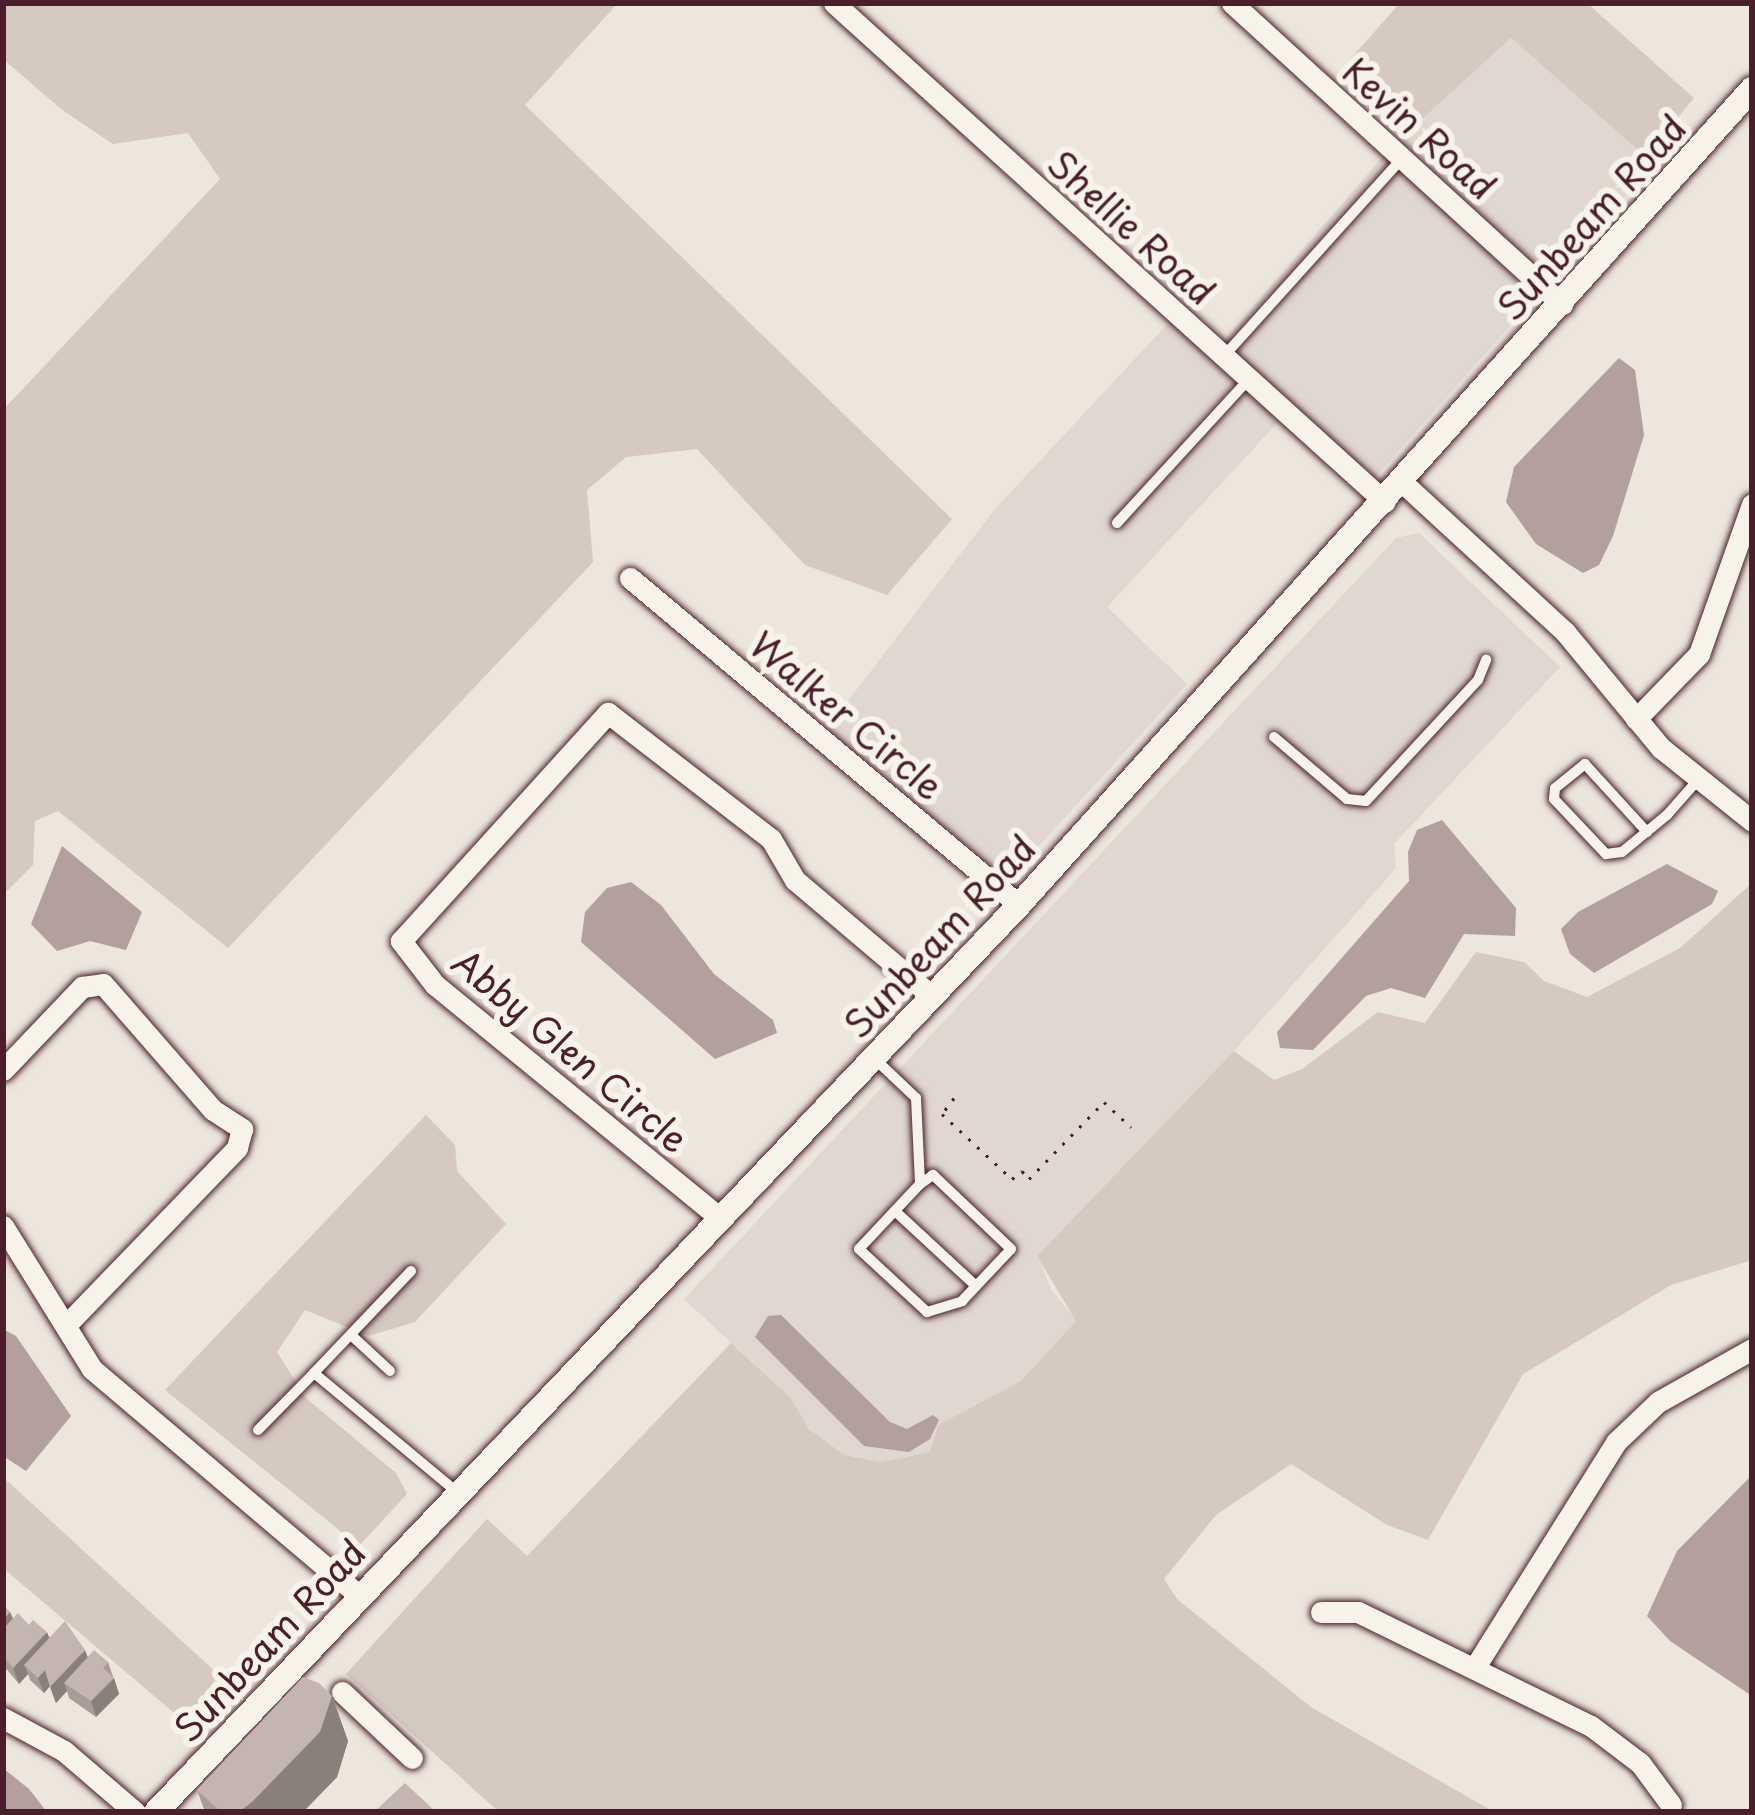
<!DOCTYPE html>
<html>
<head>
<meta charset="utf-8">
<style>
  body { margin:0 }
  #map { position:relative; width:1755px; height:1815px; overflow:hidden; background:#ece6dd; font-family:"Playpen Sans",sans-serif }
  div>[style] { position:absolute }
  .built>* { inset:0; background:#e0d7d0 }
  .green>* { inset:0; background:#d5c9c2 }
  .water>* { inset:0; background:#b39f9d }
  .path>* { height:3px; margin-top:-1.5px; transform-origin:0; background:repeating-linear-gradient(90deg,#4a1f2b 0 3px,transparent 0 12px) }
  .roads { filter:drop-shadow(0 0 3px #4a1f2b) drop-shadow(0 0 3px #4a1f2b) }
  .service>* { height:10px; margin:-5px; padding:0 5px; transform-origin:5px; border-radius:5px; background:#f7f3e8 }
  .minor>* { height:21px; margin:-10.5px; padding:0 10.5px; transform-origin:10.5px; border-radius:10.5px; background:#f7f3e8 }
  .tertiary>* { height:24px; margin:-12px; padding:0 12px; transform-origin:12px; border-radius:12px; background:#f7f3e8 }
  .wall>* { inset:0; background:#a99c97 }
  .shaded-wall>* { inset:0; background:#897f7b }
  .building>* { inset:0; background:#c4b5b0 }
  span { translate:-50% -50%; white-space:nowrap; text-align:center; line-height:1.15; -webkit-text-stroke:12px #f7f3e8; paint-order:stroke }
  .street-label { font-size:36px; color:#4a1f2b }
  .frame { position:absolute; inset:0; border:6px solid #4a1f2b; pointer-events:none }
</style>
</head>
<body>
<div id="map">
  <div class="built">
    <div style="clip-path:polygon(1511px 38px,1654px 164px,1361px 493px,1281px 419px,1107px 607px,1187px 684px,994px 895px,815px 744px,995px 509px,1172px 319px,1213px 353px,1386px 153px)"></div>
    <div style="clip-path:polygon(1419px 533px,1560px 667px,1394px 844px,1396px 868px,1234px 1051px,1038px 1255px,1051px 1290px,1077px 1320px,1021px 1381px,938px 1425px,930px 1452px,881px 1462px,846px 1455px,809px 1429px,791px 1398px,684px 1299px,1396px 538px)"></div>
  </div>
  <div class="green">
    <div style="clip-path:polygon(3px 3px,618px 3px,525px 105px,952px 519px,887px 595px,805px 565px,697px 449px,626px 457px,587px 490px,593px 562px,228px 948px,58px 811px,35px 821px,33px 865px,3px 895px,3px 410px,220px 179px,188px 133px,113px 144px,61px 109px,3px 59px)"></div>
    <div style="clip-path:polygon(1400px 3px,1587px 3px,1694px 98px,1646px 157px,1511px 38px,1417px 124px,1345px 65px)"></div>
    <div style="clip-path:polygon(1752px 883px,1752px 1260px,1671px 1285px,1523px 1374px,1428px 1540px,1387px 1525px,1291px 1464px,1216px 1515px,1164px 1579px,1177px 1599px,1311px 1707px,1494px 1812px,499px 1812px,346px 1674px,487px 1519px,527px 1556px,731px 1343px,791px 1398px,809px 1429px,845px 1455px,881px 1462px,930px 1452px,938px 1425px,1021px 1381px,1076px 1321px,1037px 1256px,1234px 1051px,1274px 1080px,1302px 1069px,1378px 1012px,1425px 1023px,1476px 952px,1524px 962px,1544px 981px,1587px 997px,1680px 948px)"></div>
    <div style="clip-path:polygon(426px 1115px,455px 1145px,457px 1171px,506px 1224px,415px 1322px,369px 1336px,305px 1310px,277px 1352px,306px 1398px,396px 1473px,407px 1494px,359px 1546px,165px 1390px)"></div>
    <div style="clip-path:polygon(3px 1477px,219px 1675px,186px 1723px,3px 1568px)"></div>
  </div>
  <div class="water">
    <div style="clip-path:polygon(1619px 358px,1635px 370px,1644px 435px,1613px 536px,1599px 565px,1583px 573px,1536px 544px,1506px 502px,1514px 467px)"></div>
    <div style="clip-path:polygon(1442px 820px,1516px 908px,1515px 936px,1464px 934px,1425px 998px,1391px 988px,1366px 996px,1313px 1050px,1280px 1048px,1277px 1032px,1409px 881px,1408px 852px,1417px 830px)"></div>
    <div style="clip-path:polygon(62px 846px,142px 912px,126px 950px,90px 941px,57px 951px,31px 924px)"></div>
    <div style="clip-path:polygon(1667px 864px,1718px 891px,1712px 904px,1594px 973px,1570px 954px,1561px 929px,1578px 912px)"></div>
    <div style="clip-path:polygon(631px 882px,661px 905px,714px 974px,773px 1020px,777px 1033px,715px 1059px,581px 942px,585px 912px,607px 888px)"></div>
    <div style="clip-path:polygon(781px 1315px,890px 1422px,907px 1429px,933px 1415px,939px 1420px,930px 1439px,909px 1452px,864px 1446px,755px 1337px,768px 1316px)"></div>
    <div style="clip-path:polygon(3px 1329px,16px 1336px,71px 1416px,26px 1471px,3px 1456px)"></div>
    <div style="clip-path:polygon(1752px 1475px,1752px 1696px,1670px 1641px,1647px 1616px,1677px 1551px)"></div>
    <div style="clip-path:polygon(3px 1768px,29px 1789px,47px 1812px,3px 1812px)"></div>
  </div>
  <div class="path">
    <div style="left:954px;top:1098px;width:20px;rotate:127deg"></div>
    <div style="left:942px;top:1114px;width:96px;rotate:42.9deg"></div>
    <div style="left:1012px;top:1179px;width:13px;rotate:-39deg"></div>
    <div style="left:1022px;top:1171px;width:11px;rotate:49deg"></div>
    <div style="left:1029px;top:1179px;width:107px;rotate:-45.8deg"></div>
    <div style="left:1104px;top:1102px;width:37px;rotate:43deg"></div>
  </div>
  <div class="roads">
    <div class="service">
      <div style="left:1225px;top:355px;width:266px;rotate:-48deg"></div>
      <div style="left:1117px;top:523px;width:197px;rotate:-47.5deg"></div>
      <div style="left:1274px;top:737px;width:96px;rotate:40.3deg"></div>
      <div style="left:1347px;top:799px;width:19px;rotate:6deg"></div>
      <div style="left:1366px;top:801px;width:165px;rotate:-47.2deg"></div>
      <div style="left:1478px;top:680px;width:22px;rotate:-68deg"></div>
      <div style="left:1647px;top:832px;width:92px;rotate:-132.4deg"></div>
      <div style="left:1585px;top:764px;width:38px;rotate:141deg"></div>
      <div style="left:1555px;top:788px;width:11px;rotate:95deg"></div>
      <div style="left:1554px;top:799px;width:76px;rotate:46.6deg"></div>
      <div style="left:1606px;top:854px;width:16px;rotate:-7deg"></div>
      <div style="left:1622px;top:852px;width:58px;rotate:-39.4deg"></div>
      <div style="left:1667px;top:815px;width:45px;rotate:-48.6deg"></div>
      <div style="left:876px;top:1060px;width:55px;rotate:43.5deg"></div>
      <div style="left:916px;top:1098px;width:86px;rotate:87.3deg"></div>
      <div style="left:920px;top:1184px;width:89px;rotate:133.2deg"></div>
      <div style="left:859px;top:1249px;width:93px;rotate:42.8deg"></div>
      <div style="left:927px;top:1312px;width:37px;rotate:-17deg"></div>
      <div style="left:962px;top:1301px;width:71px;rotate:-46.7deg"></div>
      <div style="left:1011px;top:1249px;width:108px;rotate:-136.5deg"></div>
      <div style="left:933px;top:1175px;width:16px;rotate:145deg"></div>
      <div style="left:895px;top:1211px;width:110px;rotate:42.8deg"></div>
      <div style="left:411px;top:1271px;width:141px;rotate:133.6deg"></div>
      <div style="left:314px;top:1373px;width:187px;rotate:39.8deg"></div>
      <div style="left:351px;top:1335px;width:53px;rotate:42.7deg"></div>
      <div style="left:258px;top:1430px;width:80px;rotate:-45.5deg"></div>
    </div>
    <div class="minor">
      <div style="left:834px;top:3px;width:743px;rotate:42.16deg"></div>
      <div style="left:1232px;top:3px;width:447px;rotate:42.4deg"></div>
      <div style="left:1402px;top:482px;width:222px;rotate:42.6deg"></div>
      <div style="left:1565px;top:632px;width:151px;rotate:50.4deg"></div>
      <div style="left:1661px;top:748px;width:117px;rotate:38.7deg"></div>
      <div style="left:630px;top:578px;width:508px;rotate:40.05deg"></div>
      <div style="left:1636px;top:719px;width:91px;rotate:-45.9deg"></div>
      <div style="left:1699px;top:654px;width:159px;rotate:-70.5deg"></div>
      <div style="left:3px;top:1070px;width:115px;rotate:-46.4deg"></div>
      <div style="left:82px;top:987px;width:21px;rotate:-8deg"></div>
      <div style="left:103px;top:984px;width:167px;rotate:48.9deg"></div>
      <div style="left:213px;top:1110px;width:35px;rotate:33deg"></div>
      <div style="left:242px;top:1129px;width:20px;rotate:105deg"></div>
      <div style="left:237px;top:1148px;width:246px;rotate:134deg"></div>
      <div style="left:720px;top:1218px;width:368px;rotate:-140.7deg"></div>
      <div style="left:435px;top:985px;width:56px;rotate:-127.7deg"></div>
      <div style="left:401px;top:941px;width:308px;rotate:-47.8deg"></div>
      <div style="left:608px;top:713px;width:206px;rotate:37.7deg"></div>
      <div style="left:771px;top:839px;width:48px;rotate:59.7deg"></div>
      <div style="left:795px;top:880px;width:180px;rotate:40.3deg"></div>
      <div style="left:3px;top:1226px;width:168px;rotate:58.1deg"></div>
      <div style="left:92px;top:1369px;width:351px;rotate:40.3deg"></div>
      <div style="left:1321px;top:1612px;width:37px"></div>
      <div style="left:1358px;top:1612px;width:259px;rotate:26.1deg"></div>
      <div style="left:1591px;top:1726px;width:61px;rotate:37.1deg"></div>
      <div style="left:1640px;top:1763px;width:52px;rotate:53.6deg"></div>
      <div style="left:1475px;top:1667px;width:266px;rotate:-57.9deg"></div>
      <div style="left:1616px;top:1442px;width:58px;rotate:-43.6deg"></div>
      <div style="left:1658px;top:1402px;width:108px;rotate:-29.4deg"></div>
      <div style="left:342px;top:1692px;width:96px;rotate:43.3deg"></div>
      <div style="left:3px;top:1718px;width:69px;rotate:28.4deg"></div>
      <div style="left:64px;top:1751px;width:94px;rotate:40.7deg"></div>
    </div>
    <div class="tertiary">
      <div style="left:156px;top:1812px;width:1252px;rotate:-46.42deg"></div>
      <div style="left:1019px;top:905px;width:1097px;rotate:-48.07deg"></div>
    </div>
  </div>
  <div class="wall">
    <div style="clip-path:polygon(3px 1605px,10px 1612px,13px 1618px,88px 1657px,108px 1662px,119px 1694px,96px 1717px,69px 1698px,67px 1691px,56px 1703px,50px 1686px,44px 1693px,30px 1680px,28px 1674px,19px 1684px,3px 1665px)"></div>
    <div style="clip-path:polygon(332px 1696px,348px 1741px,337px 1777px,303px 1812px,205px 1812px,197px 1790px)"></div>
  </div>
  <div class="shaded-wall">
    <div style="clip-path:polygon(10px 1612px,16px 1628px,3px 1642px,3px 1620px)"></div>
    <div style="clip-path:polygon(47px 1632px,53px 1648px,24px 1665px,28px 1674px,19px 1684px,13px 1668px)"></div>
    <div style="clip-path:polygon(85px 1650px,91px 1666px,64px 1683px,67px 1691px,56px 1703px,50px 1687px)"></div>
    <div style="clip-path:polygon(45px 1670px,50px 1686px,44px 1693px,38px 1678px)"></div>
    <div style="clip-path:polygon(114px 1678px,119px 1694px,96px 1717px,91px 1701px)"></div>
    <div style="clip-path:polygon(332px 1696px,348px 1741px,337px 1777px,303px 1812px,239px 1812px)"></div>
  </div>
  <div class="building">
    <div style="clip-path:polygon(3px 1605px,10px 1612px,3px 1620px)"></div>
    <div style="clip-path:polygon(18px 1613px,29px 1625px,33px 1620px,47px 1632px,13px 1668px,3px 1656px,3px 1629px)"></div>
    <div style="clip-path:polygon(65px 1621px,85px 1650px,50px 1687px,45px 1670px,38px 1678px,24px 1665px)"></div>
    <div style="clip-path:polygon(94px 1650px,108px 1662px,103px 1668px,114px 1678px,91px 1701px,64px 1683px)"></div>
    <div style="clip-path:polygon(303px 1677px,319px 1683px,332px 1696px,320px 1732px,253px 1801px,239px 1812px,221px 1812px,197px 1790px)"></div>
    <div style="clip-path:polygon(405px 1783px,436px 1812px,374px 1812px)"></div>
  </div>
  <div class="street-label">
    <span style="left:1420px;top:128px;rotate:42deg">Kevin Road</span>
    <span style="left:1591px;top:217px;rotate:-48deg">Sunbeam Road</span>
    <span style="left:1132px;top:227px;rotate:42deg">Shellie Road</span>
    <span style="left:847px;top:715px;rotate:40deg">Walker Circle</span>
    <span style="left:939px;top:936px;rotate:-47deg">Sunbeam Road</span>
    <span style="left:571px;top:1050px;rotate:40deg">Abby Glen Circle</span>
    <span style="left:269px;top:1640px;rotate:-47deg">Sunbeam Road</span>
  </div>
  <div class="frame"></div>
</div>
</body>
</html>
